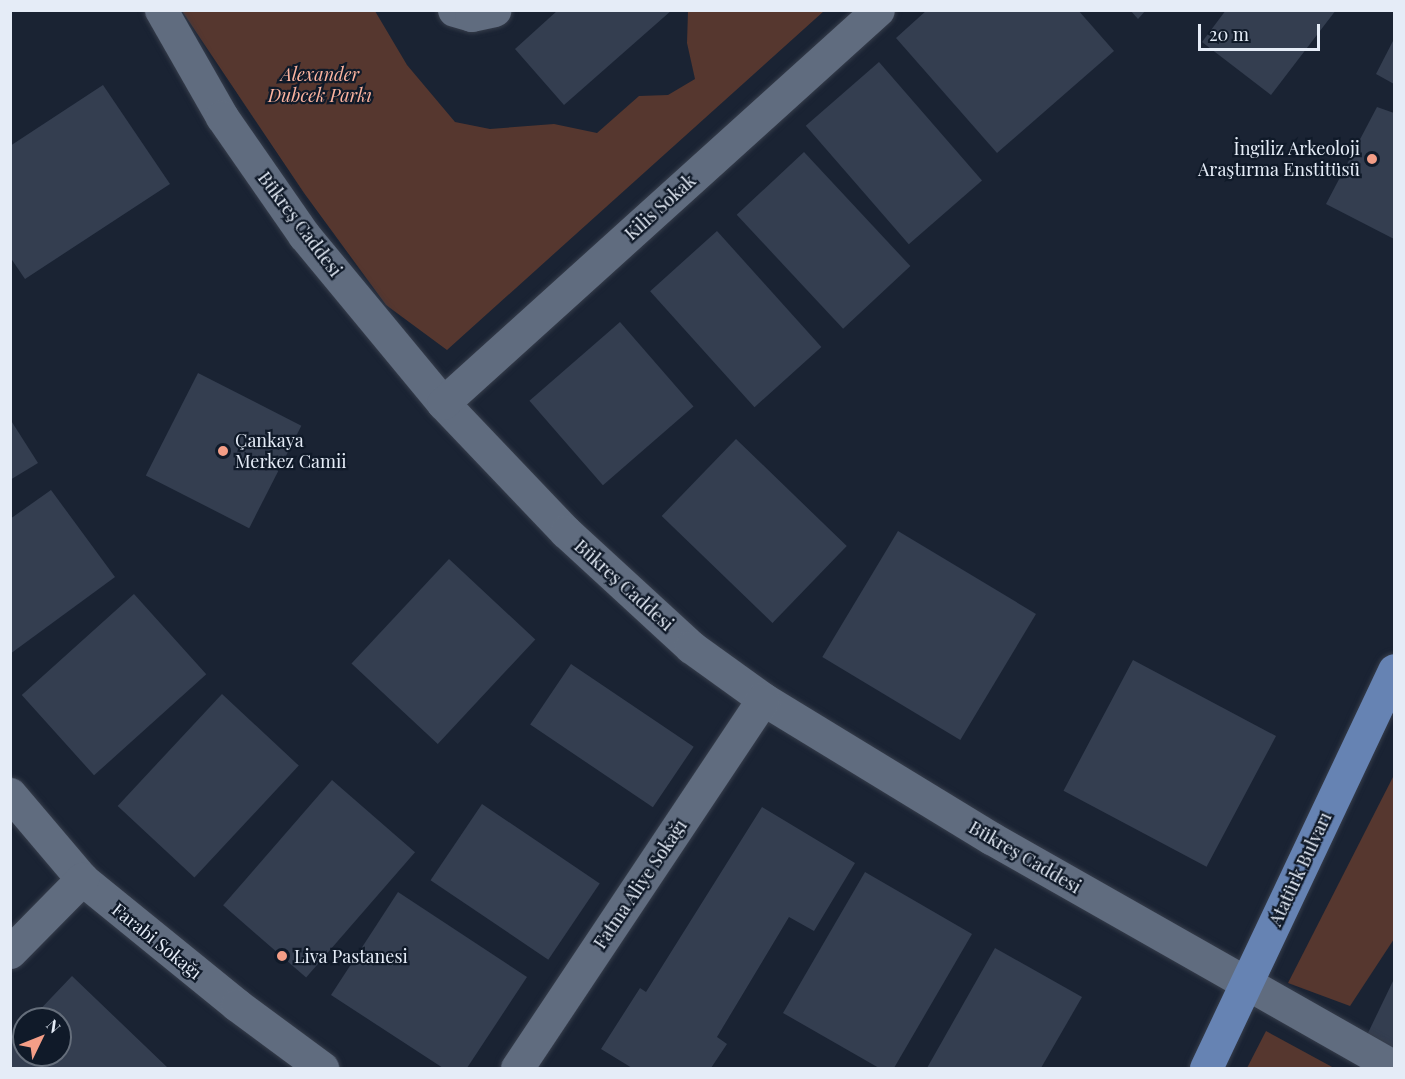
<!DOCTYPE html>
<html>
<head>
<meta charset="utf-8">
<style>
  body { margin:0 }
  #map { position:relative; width:1405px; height:1079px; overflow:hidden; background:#1a2333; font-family:"Playfair Display",serif }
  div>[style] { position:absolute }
  .green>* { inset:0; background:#56372f }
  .building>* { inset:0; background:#343e50; transform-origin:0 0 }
  .roads { filter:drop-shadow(0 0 2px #363d4b) drop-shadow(0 0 2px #363d4b) }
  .minor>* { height:33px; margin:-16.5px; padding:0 16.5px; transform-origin:16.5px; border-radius:16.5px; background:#606c7f }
  .major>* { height:33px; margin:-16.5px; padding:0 16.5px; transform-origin:16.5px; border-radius:16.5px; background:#6683b3 }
  .dots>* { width:16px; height:16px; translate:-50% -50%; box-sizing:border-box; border:3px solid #101a29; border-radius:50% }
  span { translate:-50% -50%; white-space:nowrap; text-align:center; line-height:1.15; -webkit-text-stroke:4.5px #101a29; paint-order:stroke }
  .park-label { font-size:18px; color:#fcb4a0; font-style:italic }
  .poi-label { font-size:18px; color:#e5ecf7 }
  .right { translate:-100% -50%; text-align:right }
  .left { translate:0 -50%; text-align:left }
  .street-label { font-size:18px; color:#e5ecf7 }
  .frame { position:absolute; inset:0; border:12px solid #e5ecf7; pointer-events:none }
  .north { position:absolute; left:12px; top:1007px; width:60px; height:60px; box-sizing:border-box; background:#101a29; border:2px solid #656e7b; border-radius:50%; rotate:47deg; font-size:16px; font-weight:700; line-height:24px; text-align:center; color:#e5ecf7 }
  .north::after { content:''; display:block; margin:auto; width:21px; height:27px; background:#f49e87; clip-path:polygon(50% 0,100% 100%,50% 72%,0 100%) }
  .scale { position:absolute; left:1198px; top:24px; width:122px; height:27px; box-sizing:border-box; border:3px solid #e5ecf7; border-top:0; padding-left:8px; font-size:18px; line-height:21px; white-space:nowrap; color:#e5ecf7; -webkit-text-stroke:4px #101a29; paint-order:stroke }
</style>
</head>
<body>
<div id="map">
  <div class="green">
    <div style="clip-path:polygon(182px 11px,375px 11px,407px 65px,455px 122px,490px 129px,554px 124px,597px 133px,639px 96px,668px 95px,695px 79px,687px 43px,688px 11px,824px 11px,447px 350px,386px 305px,304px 193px)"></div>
    <div style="clip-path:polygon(1394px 775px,1394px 939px,1350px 1006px,1288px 983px)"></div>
    <div style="clip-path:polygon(1266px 1031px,1334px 1068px,1247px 1068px)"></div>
  </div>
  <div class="building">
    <div style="clip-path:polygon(558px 10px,672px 10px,564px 105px,515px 49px)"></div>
    <div style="clip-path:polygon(927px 10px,1078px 10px,1114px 51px,997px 153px,896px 38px)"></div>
    <div style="clip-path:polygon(1130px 10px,1146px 10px,1138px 19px)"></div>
    <div style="clip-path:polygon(1226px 10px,1336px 10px,1271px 95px,1202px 42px)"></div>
    <div style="clip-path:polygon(1394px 39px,1394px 84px,1376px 74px)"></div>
    <div style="left:879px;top:62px;width:157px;height:97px;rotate:49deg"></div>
    <div style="clip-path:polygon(103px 85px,170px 184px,25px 279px,10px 257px,10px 146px)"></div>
    <div style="clip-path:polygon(1377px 107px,1394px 113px,1394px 239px,1326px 204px)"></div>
    <div style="left:804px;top:152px;width:156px;height:92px;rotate:47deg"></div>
    <div style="left:717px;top:231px;width:156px;height:90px;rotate:48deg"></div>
    <div style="left:620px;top:322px;width:112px;height:120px;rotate:49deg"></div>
    <div style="left:198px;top:373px;width:116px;height:115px;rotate:27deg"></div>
    <div style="clip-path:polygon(10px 419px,38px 463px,10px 480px)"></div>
    <div style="left:736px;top:439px;width:154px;height:107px;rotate:44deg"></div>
    <div style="clip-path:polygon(51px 490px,115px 577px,10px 654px,10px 519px)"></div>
    <div style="left:898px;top:531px;width:161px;height:147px;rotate:31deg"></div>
    <div style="left:449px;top:559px;width:118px;height:143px;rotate:43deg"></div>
    <div style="left:134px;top:594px;width:108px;height:151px;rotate:48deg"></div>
    <div style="left:1133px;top:660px;width:162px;height:148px;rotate:28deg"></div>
    <div style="left:571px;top:664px;width:148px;height:73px;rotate:34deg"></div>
    <div style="left:222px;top:694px;width:105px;height:153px;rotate:43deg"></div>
    <div style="left:332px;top:780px;width:110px;height:166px;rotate:41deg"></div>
    <div style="left:482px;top:804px;width:142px;height:92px;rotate:34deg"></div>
    <div style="clip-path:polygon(762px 807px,855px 863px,814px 931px,789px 917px,717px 1037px,727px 1044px,711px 1068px,632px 1068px,601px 1049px,640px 988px,646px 992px)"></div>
    <div style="clip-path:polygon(865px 872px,972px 934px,894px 1068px,879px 1068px,783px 1013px)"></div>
    <div style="clip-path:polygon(398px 892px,527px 977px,467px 1068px,443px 1068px,331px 995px)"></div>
    <div style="clip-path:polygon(995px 948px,1082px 997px,1041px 1068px,927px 1068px)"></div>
    <div style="clip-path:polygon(72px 976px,168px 1068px,10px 1068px,10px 1040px,24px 1026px,24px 1055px,60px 1055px,60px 1019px,31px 1019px)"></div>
    <div style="clip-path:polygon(1394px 979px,1394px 1049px,1367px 1035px)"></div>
  </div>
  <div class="roads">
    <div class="minor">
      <div style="left:161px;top:10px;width:123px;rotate:60.3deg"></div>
      <div style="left:222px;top:117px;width:144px;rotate:55.2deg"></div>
      <div style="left:304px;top:235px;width:218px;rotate:50.4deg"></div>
      <div style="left:443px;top:403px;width:178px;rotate:46.4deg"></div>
      <div style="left:566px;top:532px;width:170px;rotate:42.6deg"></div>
      <div style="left:691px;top:647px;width:89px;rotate:35.8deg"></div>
      <div style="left:763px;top:699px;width:267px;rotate:31.4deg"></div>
      <div style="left:991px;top:838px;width:464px;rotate:29.6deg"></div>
      <div style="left:454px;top:10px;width:18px;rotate:16deg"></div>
      <div style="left:471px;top:15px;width:24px;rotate:-12deg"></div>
      <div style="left:443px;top:403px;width:586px;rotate:-42.1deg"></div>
      <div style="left:10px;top:794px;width:111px;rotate:49.7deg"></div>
      <div style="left:82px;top:879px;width:200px;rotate:39.1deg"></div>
      <div style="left:237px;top:1005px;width:106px;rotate:36.5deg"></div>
      <div style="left:10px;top:952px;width:103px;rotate:-45.4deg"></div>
      <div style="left:517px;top:1068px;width:443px;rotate:-56.3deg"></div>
    </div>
    <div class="major">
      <div style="left:1206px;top:1068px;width:440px;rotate:-64.7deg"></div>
    </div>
  </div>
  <div class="dots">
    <div style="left:1372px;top:159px;background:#f49e87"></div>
    <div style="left:223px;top:451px;background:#f49e87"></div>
    <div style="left:282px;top:956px;background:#f49e87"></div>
  </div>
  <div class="park-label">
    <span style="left:320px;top:85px">Alexander<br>Dubcek Parkı</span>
  </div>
  <div class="poi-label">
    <span class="right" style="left:1360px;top:159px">İngiliz Arkeoloji<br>Araştırma Enstitüsü</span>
    <span class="left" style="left:235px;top:451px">Çankaya<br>Merkez Camii</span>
    <span class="left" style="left:294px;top:956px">Liva Pastanesi</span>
  </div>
  <div class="street-label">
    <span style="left:660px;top:207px;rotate:-42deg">Kilis Sokak</span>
    <span style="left:300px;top:224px;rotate:53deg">Bükreş Caddesi</span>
    <span style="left:624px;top:585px;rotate:42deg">Bükreş Caddesi</span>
    <span style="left:1025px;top:857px;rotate:30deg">Bükreş Caddesi</span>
    <span style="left:1300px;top:869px;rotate:-65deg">Atatürk Bulvarı</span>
    <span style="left:640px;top:884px;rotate:-56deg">Fatma Aliye Sokağı</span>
    <span style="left:157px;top:941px;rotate:39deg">Farabi Sokağı</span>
  </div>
  <div class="frame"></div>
  <div class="north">N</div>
  <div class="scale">20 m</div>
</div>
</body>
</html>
